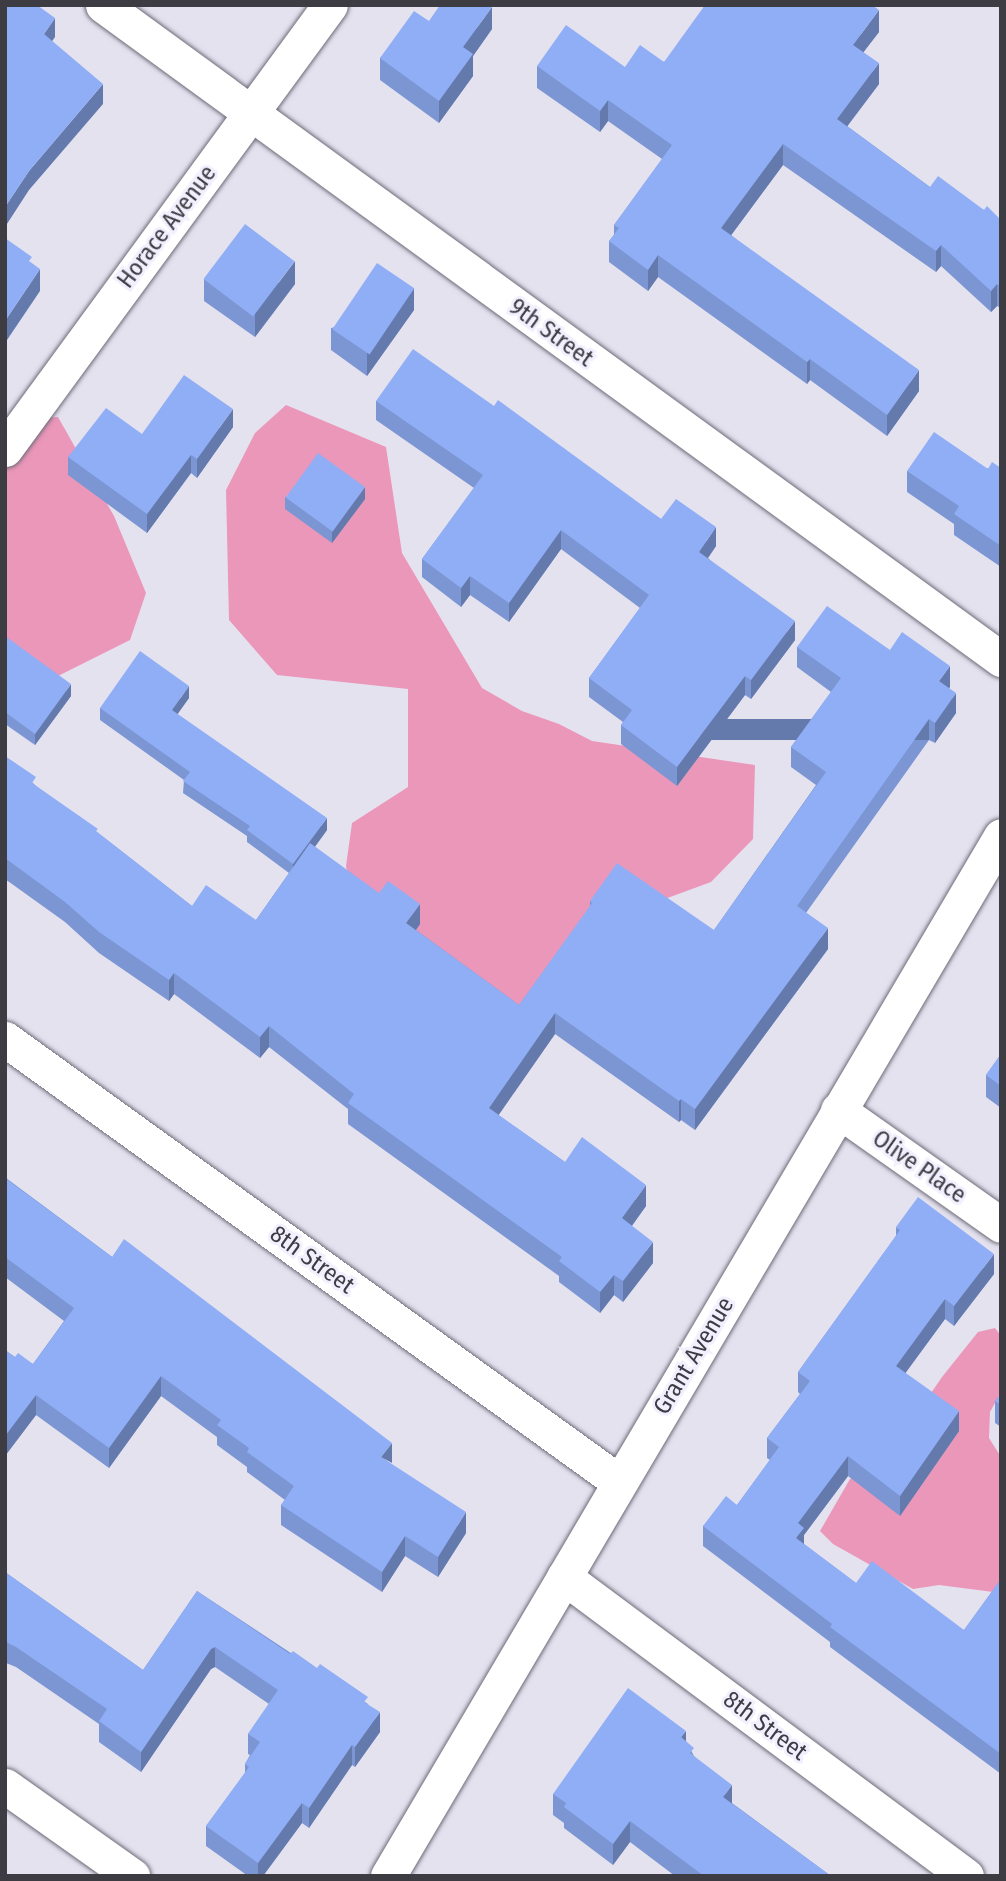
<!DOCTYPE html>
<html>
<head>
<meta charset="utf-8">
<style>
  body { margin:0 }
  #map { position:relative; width:1006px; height:1881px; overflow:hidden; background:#e5e2f0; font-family:"Fira Sans Condensed",sans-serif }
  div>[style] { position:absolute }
  .forest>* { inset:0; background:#eb97ba }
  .roads { filter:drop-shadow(0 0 2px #6e6b78) drop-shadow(0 0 2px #6e6b78) }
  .minor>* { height:35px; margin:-17.5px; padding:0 17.5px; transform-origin:17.5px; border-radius:17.5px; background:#fff }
  .wall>* { inset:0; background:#7c96d3 }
  .shaded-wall>* { inset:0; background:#657aac; transform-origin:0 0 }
  .building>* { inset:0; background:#90aef5; transform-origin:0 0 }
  span { translate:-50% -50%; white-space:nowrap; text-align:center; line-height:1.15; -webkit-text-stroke:6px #f2effe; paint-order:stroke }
  .street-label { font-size:24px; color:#3d3c42 }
  .frame { position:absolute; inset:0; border:7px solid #3d3c42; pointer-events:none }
</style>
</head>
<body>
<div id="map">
  <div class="forest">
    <div style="clip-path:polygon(286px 405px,386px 447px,402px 553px,482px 688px,522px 711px,559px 724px,592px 741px,755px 765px,753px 839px,711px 882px,613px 918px,521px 1016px,357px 921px,346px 866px,352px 823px,408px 787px,408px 689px,277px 675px,229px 620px,226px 490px,255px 433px)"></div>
    <div style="clip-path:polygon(58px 417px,114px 516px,146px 593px,130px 640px,50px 680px,5px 673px,5px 420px)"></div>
    <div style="clip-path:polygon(995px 1328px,1001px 1336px,1001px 1392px,990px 1412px,989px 1438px,1001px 1457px,1001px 1593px,939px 1585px,913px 1589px,833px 1544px,820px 1531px,850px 1479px,885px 1460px,942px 1377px,978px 1332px)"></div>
  </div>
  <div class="roads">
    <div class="minor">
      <div style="left:103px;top:5px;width:1111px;rotate:36.07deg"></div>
      <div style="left:5px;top:449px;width:550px;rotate:-53.8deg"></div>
      <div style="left:5px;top:1039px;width:757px;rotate:35.81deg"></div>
      <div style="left:838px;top:1110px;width:199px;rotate:35.2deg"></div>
      <div style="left:564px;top:1577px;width:501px;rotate:36.64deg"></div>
      <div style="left:5px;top:1786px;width:156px;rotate:35.3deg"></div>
      <div style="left:388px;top:1876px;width:1207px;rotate:-59.48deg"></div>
    </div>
  </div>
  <div class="wall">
    <div style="clip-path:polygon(429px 21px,492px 29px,473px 56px,473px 76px,439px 123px,380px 80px,380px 58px)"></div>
    <div style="clip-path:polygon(879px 32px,863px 52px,879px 84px,847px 126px,930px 187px,984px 210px,1001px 220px,1001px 308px,997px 306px,991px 312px,941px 266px,936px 272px,783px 165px,731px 235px,919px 391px,887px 436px,810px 380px,807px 384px,658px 277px,648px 291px,609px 262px,609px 241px,614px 235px,614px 225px,662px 159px,608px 121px,600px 132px,537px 88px,537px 66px,625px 67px)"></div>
    <div style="clip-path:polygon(204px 279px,295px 284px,255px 337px,204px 301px)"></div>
    <div style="clip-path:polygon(414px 310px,367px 376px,331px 350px,331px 328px)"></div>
    <div style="clip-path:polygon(376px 401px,494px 406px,661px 519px,716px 546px,708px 558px,795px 640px,751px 699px,745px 695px,677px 786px,621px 744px,621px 725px,623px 722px,589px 697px,589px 678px,640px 608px,561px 549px,509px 622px,470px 595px,461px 607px,422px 577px,422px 559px,474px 488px,376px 420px)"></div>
    <div style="clip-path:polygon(233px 427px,197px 478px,191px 473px,147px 533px,68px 475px,68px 457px,142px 434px)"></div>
    <div style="clip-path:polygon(1001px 468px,1001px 567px,954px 535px,954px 524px,907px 492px,907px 471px)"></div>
    <div style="clip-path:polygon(285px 497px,365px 499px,332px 543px,285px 509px)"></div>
    <div style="clip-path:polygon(5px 636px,71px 696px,35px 745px,5px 724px)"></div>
    <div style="clip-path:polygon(797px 647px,890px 650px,950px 687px,949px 688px,956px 713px,935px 743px,929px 740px,806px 913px,828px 949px,695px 1130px,681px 1120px,679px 1122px,555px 1034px,498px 1115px,565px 1162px,646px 1206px,632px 1226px,653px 1263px,623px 1302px,614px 1295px,600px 1313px,559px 1282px,559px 1276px,348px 1124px,348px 1109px,269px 1047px,260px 1058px,174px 994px,169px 1001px,99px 953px,65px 922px,5px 879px,5px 756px,36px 786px,98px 833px,192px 906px,256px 920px,289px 873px,247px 842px,247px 836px,183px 793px,184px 780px,100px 720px,100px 708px,189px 698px,177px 714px,327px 830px,315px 847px,420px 924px,416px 930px,519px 1005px,590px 907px,590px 901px,714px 930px,816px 785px,791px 767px,791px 747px,831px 692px,797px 667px)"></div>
    <div style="clip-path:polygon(1001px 1054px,1001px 1108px,986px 1097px,986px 1075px)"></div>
    <div style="clip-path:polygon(5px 1174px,6px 1178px,391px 1464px,466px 1533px,438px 1577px,405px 1556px,382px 1592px,281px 1525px,281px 1505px,285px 1500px,247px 1472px,247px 1467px,217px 1445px,217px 1437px,161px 1396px,109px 1468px,36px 1415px,5px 1456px,5px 1350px,15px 1357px,33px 1364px,64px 1321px,5px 1277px)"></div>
    <div style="clip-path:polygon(896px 1227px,994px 1274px,954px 1326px,945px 1319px,905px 1373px,959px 1431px,900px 1516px,848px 1476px,804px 1535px,804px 1544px,856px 1583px,964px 1630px,1001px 1579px,1001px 1774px,830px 1647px,830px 1642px,703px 1546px,703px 1526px,737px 1505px,770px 1460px,767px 1458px,767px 1438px,800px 1394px,798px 1392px,798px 1372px,896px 1236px)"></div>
    <div style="clip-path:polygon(1001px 1394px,1001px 1427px,995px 1423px,995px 1401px)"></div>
    <div style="clip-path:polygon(5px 1572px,143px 1670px,197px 1591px,368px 1704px,380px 1732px,355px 1767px,352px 1765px,309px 1828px,302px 1823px,263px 1876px,248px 1876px,206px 1846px,206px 1826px,245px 1773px,245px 1764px,250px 1755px,248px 1754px,248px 1734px,269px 1704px,215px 1667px,211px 1669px,141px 1772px,99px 1742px,99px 1724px,16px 1667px,6px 1663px,5px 1664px)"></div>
    <div style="clip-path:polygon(686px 1741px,694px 1756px,732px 1803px,831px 1876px,675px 1876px,630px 1842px,613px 1865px,564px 1828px,564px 1823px,553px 1815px,553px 1794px)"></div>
  </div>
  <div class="shaded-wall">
    <div style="clip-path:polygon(492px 7px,492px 29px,473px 56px,473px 76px,439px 123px,439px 101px,463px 47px)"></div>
    <div style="clip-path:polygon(879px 10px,879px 32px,853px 66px,853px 45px)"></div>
    <div style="clip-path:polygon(55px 18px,55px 37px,44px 53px,44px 34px)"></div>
    <div style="clip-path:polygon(879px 63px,879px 84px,837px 140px,837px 119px)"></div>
    <div style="clip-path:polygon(103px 84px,103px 104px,29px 190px,5px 227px,5px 207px,29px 171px)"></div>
    <div style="clip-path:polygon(608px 100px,608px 121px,600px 132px,600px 111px)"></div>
    <div style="clip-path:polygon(783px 144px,783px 165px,721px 249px,721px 228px)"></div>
    <div style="clip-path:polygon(941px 245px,941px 266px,936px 272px,936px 251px)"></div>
    <div style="clip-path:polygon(658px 255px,658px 277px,648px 291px,648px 270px)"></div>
    <div style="clip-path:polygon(295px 261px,295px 284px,255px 337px,255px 314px)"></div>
    <div style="clip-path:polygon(40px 269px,40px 291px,5px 343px,5px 321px)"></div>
    <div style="clip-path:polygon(997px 284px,997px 306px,991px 312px,991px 291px)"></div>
    <div style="clip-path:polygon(414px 288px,414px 310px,367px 376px,367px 353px)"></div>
    <div style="clip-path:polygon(810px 359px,810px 380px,807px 384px,807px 362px)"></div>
    <div style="clip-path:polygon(919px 370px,919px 391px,887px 436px,887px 415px)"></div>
    <div style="clip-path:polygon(233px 409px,233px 427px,197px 478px,197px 459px)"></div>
    <div style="clip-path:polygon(191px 455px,191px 473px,147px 533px,147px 514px)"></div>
    <div style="clip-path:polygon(365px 487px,365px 499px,332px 543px,332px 532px)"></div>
    <div style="clip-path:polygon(716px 527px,716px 546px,699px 571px,699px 552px)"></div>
    <div style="clip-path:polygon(561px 530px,561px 549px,509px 622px,509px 603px)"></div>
    <div style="clip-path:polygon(470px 576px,470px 595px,461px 607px,461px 588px)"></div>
    <div style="clip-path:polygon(795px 621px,795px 640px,751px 699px,751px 680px)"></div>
    <div style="clip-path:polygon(950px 666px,950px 687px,939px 702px,939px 681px)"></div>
    <div style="clip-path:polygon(745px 676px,745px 695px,677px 786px,677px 767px)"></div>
    <div style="clip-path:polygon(71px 684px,71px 696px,35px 745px,35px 734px)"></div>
    <div style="clip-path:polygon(189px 686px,189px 698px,172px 722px,172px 710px)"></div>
    <div style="clip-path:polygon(956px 693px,956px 713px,935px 743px,935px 723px)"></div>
    <div style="left:929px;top:719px;width:21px;height:229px;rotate:90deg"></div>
    <div style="clip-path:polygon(327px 818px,327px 830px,293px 876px,293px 864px)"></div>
    <div style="clip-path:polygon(420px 904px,420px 924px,406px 944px,406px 923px)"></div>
    <div style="clip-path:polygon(828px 928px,828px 949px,695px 1130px,695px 1109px)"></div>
    <div style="clip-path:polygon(174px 973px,174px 994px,169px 1001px,169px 980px)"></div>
    <div style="clip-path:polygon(555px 1013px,555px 1034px,489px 1129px,489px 1108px)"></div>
    <div style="clip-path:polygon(269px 1026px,269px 1047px,260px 1058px,260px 1037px)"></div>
    <div style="clip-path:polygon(681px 1099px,681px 1120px,679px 1122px,679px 1101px)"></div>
    <div style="clip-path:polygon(646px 1185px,646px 1206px,622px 1239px,622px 1218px)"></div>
    <div style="clip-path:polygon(653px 1242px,653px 1263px,623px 1302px,623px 1281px)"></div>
    <div style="clip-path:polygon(994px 1254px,994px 1274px,954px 1326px,954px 1306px)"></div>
    <div style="clip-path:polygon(614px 1275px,614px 1295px,600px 1313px,600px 1292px)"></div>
    <div style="clip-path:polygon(945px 1299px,945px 1319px,896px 1386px,896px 1366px)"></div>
    <div style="clip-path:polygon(161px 1376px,161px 1396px,109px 1468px,109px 1448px)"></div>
    <div style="clip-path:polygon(36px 1395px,36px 1415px,5px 1456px,5px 1436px)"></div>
    <div style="clip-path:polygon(959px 1411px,959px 1431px,900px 1516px,900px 1496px)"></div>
    <div style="clip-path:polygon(392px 1443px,392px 1463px,381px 1457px)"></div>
    <div style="clip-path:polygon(848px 1456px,848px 1476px,804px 1535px,804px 1548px,796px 1538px,798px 1523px)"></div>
    <div style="clip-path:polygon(466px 1512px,466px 1533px,438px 1577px,438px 1557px)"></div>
    <div style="clip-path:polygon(405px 1536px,405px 1556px,382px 1592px,382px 1572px)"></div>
    <div style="clip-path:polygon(215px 1647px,215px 1667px,211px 1669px,141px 1772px,141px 1752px,211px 1649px)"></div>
    <div style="clip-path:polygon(380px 1712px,380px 1732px,355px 1767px,355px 1747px)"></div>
    <div style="clip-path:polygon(686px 1731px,686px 1752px,681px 1737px)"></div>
    <div style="clip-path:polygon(352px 1745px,352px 1765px,309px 1828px,309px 1808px)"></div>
    <div style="clip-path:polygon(732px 1785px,732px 1806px,723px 1797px)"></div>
    <div style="clip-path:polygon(302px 1803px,302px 1823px,263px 1876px,258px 1876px,258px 1863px)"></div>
    <div style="clip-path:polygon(630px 1821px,630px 1842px,613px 1865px,613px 1844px)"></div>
  </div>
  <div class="building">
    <div style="clip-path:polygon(8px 5px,37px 5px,55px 18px,44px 34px,103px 84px,29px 171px,5px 207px,5px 9px)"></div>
    <div style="clip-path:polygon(440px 5px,490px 5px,492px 7px,463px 47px,473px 54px,439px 101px,380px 58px,414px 11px,429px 21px)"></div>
    <div style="clip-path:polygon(705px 5px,872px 5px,879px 10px,853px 45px,879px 63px,837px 119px,930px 187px,938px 176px,984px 210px,987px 206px,1001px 220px,1001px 287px,997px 284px,991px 291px,941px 245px,936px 251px,783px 144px,721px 228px,919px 370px,887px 415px,810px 359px,807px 362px,658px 255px,648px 270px,609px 241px,619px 228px,614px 225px,672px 145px,608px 100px,600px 111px,537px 66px,566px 25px,625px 67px,640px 45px,664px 62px)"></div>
    <div style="left:245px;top:224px;width:62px;height:69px;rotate:37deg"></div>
    <div style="clip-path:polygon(5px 238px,32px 257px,29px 261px,40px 269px,5px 321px)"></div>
    <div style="left:377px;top:263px;width:45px;height:80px;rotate:34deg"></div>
    <div style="clip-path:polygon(413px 349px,494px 406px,498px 400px,661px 519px,676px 499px,716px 527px,699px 552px,795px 621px,751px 680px,745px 676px,677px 767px,621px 725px,632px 710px,589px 678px,649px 595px,561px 530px,509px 603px,470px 576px,461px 588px,422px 559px,483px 475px,376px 401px)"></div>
    <div style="clip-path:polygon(184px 375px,233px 409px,197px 459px,191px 455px,147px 514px,68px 457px,106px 408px,142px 434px)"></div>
    <div style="clip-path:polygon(934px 432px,988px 469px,992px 462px,1001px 468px,1001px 546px,954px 514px,959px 506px,907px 471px)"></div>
    <div style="left:318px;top:453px;width:58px;height:55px;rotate:36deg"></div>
    <div style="clip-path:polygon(827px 606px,890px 650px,902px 632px,950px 666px,939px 681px,956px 693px,935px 723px,929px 719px,797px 906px,828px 928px,695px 1109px,681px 1099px,679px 1101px,555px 1013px,489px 1108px,565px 1162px,582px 1137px,646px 1185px,622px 1218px,653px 1242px,623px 1281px,614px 1275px,600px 1292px,559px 1261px,562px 1257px,348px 1103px,354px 1094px,269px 1026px,260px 1037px,174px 973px,169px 980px,99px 932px,65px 902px,5px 858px,5px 756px,36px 777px,32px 783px,98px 829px,96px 831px,192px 906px,206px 885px,256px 920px,310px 843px,379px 893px,388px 881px,420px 904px,406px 923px,519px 1005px,592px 903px,590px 901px,617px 863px,714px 930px,826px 772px,791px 747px,841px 678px,797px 647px)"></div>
    <div style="clip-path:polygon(5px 636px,71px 684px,35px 734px,5px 712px)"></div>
    <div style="clip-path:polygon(140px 651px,189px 686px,172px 710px,327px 818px,293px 864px,247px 830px,250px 826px,183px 781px,190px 772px,100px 708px)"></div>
    <div style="clip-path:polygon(1001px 1054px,1001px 1086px,986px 1075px)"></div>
    <div style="clip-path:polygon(5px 1178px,112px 1257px,124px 1239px,392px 1443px,381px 1457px,466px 1512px,438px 1557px,405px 1536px,382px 1572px,281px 1505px,294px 1486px,247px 1452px,249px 1448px,217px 1425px,221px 1420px,161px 1376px,109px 1448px,36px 1395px,5px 1436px,5px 1350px,15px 1357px,18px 1353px,33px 1364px,74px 1308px,5px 1257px)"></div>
    <div style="clip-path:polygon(918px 1197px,994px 1254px,954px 1306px,945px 1299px,896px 1366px,959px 1411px,900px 1496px,848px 1456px,798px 1523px,804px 1528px,796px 1538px,856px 1583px,872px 1561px,964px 1630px,1001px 1579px,1001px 1754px,830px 1627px,832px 1624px,703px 1526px,726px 1496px,737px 1505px,779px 1447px,767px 1438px,810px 1381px,798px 1372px,900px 1230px,896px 1227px)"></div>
    <div style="clip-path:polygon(1001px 1394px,1001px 1405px,995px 1401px)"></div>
    <div style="clip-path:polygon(5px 1572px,143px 1670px,197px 1591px,290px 1654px,293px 1651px,317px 1668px,320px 1664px,368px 1697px,364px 1702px,380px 1712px,355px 1747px,352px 1745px,309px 1808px,302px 1803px,258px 1863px,206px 1826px,249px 1767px,245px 1764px,260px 1742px,248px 1734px,278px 1690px,215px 1647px,211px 1649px,141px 1752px,99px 1721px,107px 1709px,16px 1647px,6px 1642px,5px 1643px)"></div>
    <div style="clip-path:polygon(628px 1688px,686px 1731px,681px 1737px,694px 1748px,690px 1753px,732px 1785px,723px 1797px,831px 1876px,704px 1876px,630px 1821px,613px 1844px,564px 1807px,566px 1803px,553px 1794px)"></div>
  </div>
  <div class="street-label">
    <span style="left:167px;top:227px;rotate:-53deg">Horace Avenue</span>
    <span style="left:551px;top:333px;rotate:36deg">9th Street</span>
    <span style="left:919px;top:1167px;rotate:35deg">Olive Place</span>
    <span style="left:312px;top:1260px;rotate:36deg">8th Street</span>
    <span style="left:694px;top:1356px;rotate:-59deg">Grant Avenue</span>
    <span style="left:765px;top:1726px;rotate:37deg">8th Street</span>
  </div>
  <div class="frame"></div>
</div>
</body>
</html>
